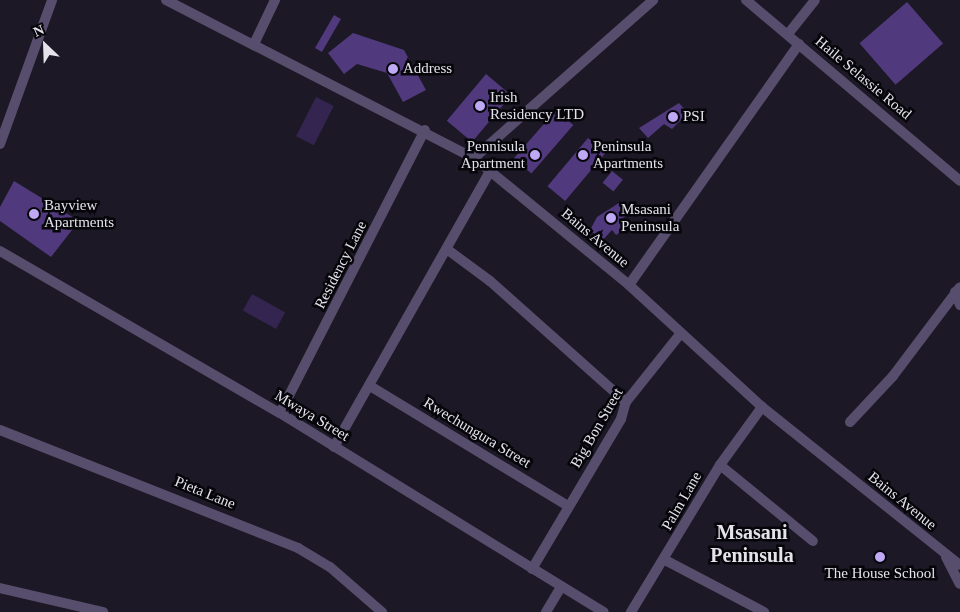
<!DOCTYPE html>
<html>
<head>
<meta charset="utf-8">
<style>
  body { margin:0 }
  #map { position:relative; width:960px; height:612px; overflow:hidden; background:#1c1825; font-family:Georgia,serif }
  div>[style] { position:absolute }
  .green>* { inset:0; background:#33254f; transform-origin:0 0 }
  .building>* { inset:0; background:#51397d; transform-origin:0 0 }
  .minor>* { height:10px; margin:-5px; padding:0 5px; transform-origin:5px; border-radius:5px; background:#574e6d }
  .dots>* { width:14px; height:14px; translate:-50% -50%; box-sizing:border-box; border:2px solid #06050a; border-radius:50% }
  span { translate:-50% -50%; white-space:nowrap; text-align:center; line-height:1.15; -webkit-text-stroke:5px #06050a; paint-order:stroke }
  .poi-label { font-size:15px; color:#e4e2eb }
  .left { translate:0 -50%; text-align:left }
  .right { translate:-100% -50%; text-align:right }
  .street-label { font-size:15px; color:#e4e2eb }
  .district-label { font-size:20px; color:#e4e2eb; font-weight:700 }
  .north { position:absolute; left:20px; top:20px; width:50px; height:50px; -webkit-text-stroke:4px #06050a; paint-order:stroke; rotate:336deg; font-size:14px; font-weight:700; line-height:20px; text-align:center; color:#e4e2eb }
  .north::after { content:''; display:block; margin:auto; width:18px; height:22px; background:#e4e2eb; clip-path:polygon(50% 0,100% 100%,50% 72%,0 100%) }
</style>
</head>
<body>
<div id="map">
  <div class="green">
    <div style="left:316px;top:97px;width:20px;height:44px;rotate:27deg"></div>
    <div style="left:252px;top:294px;width:38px;height:19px;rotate:29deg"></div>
  </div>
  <div class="building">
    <div style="left:907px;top:2px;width:55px;height:63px;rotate:49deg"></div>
    <div style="left:334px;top:15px;width:8px;height:38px;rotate:30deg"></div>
    <div style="clip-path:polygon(353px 33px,404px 50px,426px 90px,403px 102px,387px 73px,357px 64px,344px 74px,328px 53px)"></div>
    <div style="left:486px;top:74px;width:33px;height:61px;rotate:40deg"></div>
    <div style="clip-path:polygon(679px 103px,688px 113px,672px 129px,664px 124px,648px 138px,639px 128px)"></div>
    <div style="left:556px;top:110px;width:23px;height:64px;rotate:41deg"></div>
    <div style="left:588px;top:138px;width:23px;height:63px;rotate:40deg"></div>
    <div style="left:612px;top:171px;width:14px;height:15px;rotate:39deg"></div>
    <div style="clip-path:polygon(14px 181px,79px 221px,51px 257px,0 221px,0 207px)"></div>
    <div style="clip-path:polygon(622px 201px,630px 214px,621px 219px,625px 229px,616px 235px,612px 230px,602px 241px,590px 230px,597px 217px)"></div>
  </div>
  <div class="minor">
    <div style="left:166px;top:0;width:346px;rotate:27.2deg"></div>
    <div style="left:474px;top:158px;width:200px;rotate:39.3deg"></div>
    <div style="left:629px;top:285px;width:180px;rotate:42.5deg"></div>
    <div style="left:762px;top:407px;width:253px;rotate:38.6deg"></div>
    <div style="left:746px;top:0;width:280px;rotate:40.2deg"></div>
    <div style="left:788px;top:34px;width:43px;rotate:-51.5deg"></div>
    <div style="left:254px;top:44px;width:49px;rotate:-64.5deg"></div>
    <div style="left:0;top:144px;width:153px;rotate:-70.1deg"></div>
    <div style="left:474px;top:158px;width:239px;rotate:-41.4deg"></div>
    <div style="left:448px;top:250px;width:52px;rotate:36.4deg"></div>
    <div style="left:490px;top:281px;width:182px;rotate:41.7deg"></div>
    <div style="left:0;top:251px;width:323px;rotate:30.1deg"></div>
    <div style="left:280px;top:413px;width:380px;rotate:31.6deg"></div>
    <div style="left:629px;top:285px;width:295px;rotate:-54.8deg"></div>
    <div style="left:955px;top:292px;width:14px;rotate:69deg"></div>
    <div style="left:370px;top:386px;width:232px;rotate:31.2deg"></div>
    <div style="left:280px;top:413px;width:318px;rotate:-62.9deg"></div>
    <div style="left:850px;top:422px;width:63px;rotate:-46.9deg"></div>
    <div style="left:893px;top:376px;width:111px;rotate:-53deg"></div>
    <div style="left:0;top:430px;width:321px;rotate:21.6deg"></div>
    <div style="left:298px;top:548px;width:37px;rotate:31deg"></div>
    <div style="left:330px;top:567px;width:69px;rotate:40.9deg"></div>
    <div style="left:334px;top:447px;width:318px;rotate:-60.5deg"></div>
    <div style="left:720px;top:465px;width:120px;rotate:39.3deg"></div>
    <div style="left:946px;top:557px;width:30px;rotate:63deg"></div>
    <div style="left:665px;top:560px;width:112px;rotate:27.7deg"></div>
    <div style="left:532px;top:569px;width:174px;rotate:-59.3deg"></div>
    <div style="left:621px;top:419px;width:18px;rotate:-74deg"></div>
    <div style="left:626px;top:402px;width:88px;rotate:-51.4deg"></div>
    <div style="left:0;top:588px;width:106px;rotate:13.1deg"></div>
    <div style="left:546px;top:612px;width:29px;rotate:-59deg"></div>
    <div style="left:631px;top:612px;width:172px;rotate:-58.8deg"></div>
    <div style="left:720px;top:465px;width:72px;rotate:-54.1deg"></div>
  </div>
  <div class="dots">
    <div style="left:393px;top:69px;background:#bfa9f4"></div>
    <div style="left:480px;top:106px;background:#bfa9f4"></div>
    <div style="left:673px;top:117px;background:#bfa9f4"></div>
    <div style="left:535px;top:155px;background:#bfa9f4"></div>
    <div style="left:583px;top:155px;background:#bfa9f4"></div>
    <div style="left:34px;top:214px;background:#bfa9f4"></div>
    <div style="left:611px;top:218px;background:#bfa9f4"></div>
    <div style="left:880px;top:557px;background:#bfa9f4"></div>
  </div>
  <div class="poi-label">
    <span class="left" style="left:403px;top:69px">Address</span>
    <span class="left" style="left:490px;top:106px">Irish<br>Residency LTD</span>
    <span class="left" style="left:683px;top:117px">PSI</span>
    <span class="right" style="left:525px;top:155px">Pennisula<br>Apartment</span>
    <span class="left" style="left:593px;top:155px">Peninsula<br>Apartments</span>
    <span class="left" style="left:44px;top:214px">Bayview<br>Apartments</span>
    <span class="left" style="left:621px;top:218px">Msasani<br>Peninsula</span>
    <span style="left:880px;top:574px">The House School</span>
  </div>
  <div class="street-label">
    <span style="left:863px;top:78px;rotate:40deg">Haile Selassie Road</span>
    <span style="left:595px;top:238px;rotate:40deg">Bains Avenue</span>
    <span style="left:341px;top:265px;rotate:-63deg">Residency Lane</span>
    <span style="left:312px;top:416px;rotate:31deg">Mwaya Street</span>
    <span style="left:597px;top:428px;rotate:-60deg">Big Bon Street</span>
    <span style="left:477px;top:433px;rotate:31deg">Rwechungura Street</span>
    <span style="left:205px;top:493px;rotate:22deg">Pieta Lane</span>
    <span style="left:682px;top:501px;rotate:-60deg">Palm Lane</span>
    <span style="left:902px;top:501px;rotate:39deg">Bains Avenue</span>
  </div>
  <div class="district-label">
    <span style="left:752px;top:544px">Msasani<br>Peninsula</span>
  </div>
  <div class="north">N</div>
</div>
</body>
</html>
